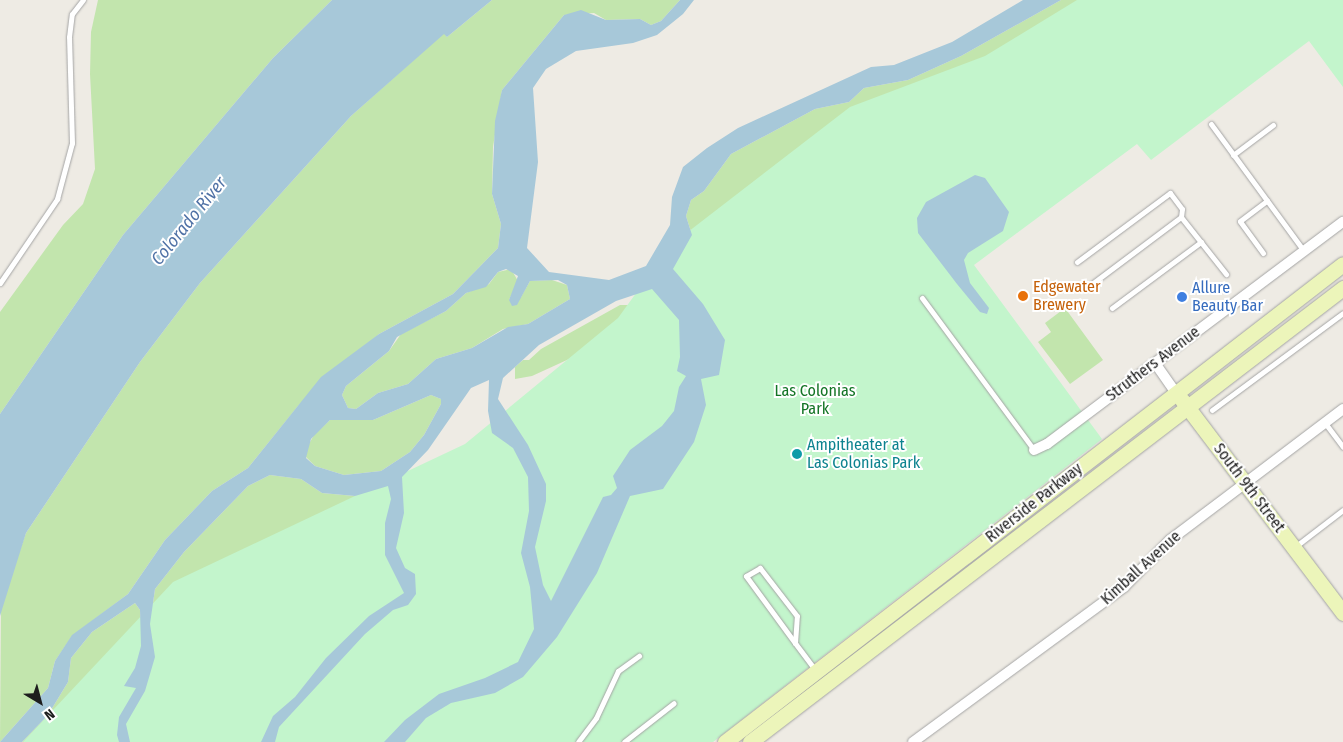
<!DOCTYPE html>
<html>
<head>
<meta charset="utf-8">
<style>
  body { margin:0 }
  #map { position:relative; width:1343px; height:742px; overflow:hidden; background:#eeebe4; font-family:"Fira Sans Condensed",sans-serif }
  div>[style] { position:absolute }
  .grass>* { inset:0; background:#c2e5ad }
  .park>* { inset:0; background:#c3f5cc }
  .water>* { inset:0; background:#a7c8d9 }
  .roads { filter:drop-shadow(0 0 1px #a4a4a4) drop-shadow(0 0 1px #a4a4a4) }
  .lane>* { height:5px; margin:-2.5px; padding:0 2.5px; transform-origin:2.5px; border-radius:2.5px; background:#fff }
  .street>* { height:10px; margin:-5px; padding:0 5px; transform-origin:5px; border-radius:5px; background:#fff }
  .secondary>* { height:15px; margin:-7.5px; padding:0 7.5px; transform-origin:7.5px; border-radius:7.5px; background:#ecf5ba }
  .dots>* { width:14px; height:14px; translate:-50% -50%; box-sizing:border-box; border:2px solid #fff; border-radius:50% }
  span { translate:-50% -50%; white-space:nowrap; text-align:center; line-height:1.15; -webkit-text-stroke:4px #fff; paint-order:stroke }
  .food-label { font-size:16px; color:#c56008 }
  .left { translate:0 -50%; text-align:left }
  .shop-label { font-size:16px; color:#366cbe }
  .street-label { font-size:16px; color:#1d1d1d }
  .park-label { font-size:16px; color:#137425 }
  .culture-label { font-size:16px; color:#0d838f }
  .water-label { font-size:18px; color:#5072a6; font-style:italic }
  .north { position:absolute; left:15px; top:677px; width:50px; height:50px; -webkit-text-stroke:4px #fff; paint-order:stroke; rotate:143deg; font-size:14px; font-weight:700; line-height:20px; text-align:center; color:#1d1d1d }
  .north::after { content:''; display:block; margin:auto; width:18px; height:22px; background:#1d1d1d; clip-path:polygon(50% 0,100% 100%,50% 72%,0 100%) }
</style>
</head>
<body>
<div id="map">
  <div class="grass">
    <div style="clip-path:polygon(98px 0,332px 0,273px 58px,123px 235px,0 414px,0 312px,63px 225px,83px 204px,95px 169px,90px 74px,91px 32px)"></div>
    <div style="clip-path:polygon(492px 0,680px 0,661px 21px,651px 25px,640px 19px,606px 20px,594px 13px,564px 15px,502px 90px,493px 147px,492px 194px,501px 224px,498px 248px,453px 294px,379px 334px,298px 406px,248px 468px,212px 491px,165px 540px,128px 594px,72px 636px,55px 661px,48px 688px,0 742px,1px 604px,26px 533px,140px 362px,200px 283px,351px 116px,444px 33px,447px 37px)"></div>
    <div style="clip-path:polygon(1061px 0,1085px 0,692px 235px,686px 216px,691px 200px,704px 191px,731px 154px,815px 109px,849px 102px,864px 88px,908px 80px,961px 56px)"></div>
    <div style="clip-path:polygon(511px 269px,518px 281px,509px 300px,521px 297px,530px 281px,552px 280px,567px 285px,570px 299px,528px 324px,503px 329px,472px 348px,436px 359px,408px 384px,378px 393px,356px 409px,348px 408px,342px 395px,346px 386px,389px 351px,401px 334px,446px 311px,466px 293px,489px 284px,498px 272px)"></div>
    <div style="clip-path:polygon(620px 305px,636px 305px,591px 349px,532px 376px,515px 379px,515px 367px,523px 360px,529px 360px,541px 349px)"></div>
    <div style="clip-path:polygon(1065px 308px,1103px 360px,1070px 384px,1038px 342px,1051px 332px,1045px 323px)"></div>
    <div style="clip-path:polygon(431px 395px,441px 399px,441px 404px,424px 435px,410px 452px,381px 471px,344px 475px,315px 466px,306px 457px,306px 449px,314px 435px,330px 420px,373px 420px)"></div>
    <div style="clip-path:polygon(270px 475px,301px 479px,322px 493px,355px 496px,388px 486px,150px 624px,155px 589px,184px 552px,248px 486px)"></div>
    <div style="clip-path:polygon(135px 603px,140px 610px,141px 628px,119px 742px,22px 742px,48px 715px,68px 682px,71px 658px,92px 632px)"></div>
  </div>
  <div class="park">
    <div style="clip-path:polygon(1077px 0,1343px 0,1343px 87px,1309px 41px,1151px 160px,1137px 144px,974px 265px,1102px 439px,713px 742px,23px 742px,173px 582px,465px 444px,618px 318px,671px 245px,850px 107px,985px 56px)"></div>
  </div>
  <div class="water">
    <div style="clip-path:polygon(332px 0,492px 0,447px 37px,444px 34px,351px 116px,200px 283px,140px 362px,26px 533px,0 616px,0 414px,123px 235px,273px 58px)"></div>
    <div style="clip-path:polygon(evenodd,680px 0,694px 0,683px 14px,657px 35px,633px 43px,576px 51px,546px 69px,533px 88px,538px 162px,527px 248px,549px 272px,609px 280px,646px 266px,670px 225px,672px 197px,683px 167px,707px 148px,738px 128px,871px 67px,894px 65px,952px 42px,1023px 0,1061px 0,961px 56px,908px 80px,864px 88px,849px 102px,815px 109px,731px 154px,704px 191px,691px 200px,686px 216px,692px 235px,673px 269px,703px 304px,725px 340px,719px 375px,701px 379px,706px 405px,694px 442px,663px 489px,630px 496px,597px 573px,557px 637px,523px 677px,495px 693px,451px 703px,426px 718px,405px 742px,384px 742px,405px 720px,439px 694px,485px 678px,518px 662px,534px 629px,530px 587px,521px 553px,529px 511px,528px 477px,513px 448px,492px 433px,488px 411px,489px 380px,471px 388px,428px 450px,402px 477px,404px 513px,396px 548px,405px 568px,415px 574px,416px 594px,408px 605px,393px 610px,365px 634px,279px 727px,275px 742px,261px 742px,273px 716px,295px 697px,326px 658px,369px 616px,404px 593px,385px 555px,385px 523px,391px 499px,388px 486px,355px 496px,322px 493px,301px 479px,270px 475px,248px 486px,184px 552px,155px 589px,150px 624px,155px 657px,145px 691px,126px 724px,130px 742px,119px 742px,117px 735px,119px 717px,136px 688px,124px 686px,135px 668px,141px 646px,140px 610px,135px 603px,92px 632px,71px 658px,68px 682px,48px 715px,22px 742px,0 742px,48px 688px,55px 661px,72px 635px,128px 594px,165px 540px,212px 491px,248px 468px,321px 377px,379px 334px,453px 294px,498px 248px,501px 224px,492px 194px,495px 121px,502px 90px,564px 15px,581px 10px,606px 20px,640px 19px,651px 25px,661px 21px,680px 0,506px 269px,518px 276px,509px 300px,512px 306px,517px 305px,530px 281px,558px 280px,567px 285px,570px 299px,528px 324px,508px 327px,472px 348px,436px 359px,408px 384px,378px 393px,356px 409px,348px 408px,342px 395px,346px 386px,389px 351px,397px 337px,446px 311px,466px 293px,486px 287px,498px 272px,506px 269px,680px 0,652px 289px,679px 320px,680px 357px,677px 371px,686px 376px,679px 387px,674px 411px,662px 426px,630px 450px,613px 476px,617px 488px,611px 495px,603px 497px,551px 601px,543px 585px,535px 547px,546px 501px,546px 484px,528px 445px,498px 399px,503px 378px,539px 345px,616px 301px,652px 289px,680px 0,431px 395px,441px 399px,441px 404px,424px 435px,410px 452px,381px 471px,344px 475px,315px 466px,306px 458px,311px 439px,330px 420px,373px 420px,431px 395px)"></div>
    <div style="clip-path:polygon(975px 175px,985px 178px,1009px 212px,1003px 231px,968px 253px,964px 260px,970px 283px,989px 308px,987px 314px,980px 312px,957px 284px,918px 233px,917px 218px,926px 202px)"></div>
  </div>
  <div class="roads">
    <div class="lane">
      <div style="left:1211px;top:124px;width:157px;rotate:53.8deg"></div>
      <div style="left:1233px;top:155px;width:50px;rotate:-36.9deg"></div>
      <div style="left:1263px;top:253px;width:39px;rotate:-126deg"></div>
      <div style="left:1240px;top:221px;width:34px;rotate:-37deg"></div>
      <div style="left:1077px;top:262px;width:116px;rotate:-36.6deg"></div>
      <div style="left:1170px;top:193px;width:20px;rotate:53deg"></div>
      <div style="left:1182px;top:209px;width:8px;rotate:97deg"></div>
      <div style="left:1181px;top:217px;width:73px;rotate:51.7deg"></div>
      <div style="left:0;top:283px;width:102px;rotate:-55.8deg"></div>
      <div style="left:57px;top:199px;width:58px;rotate:-75deg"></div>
      <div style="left:72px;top:143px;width:106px;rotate:-91.6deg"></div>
      <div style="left:69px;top:37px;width:23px;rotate:-83deg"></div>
      <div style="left:72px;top:14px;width:18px;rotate:-52deg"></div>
      <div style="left:1093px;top:283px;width:110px;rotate:-36.9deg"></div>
      <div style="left:922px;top:298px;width:189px;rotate:53.6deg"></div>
      <div style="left:1112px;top:308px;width:111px;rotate:-36.6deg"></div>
      <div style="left:1212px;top:410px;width:163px;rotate:-36.5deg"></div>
      <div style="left:1325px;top:423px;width:30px;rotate:53deg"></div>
      <div style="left:1296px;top:546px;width:59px;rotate:-37.5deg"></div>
      <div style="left:795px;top:643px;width:27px;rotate:-86deg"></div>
      <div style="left:797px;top:616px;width:61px;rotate:-127.6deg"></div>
      <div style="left:760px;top:568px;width:16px;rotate:150deg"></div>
      <div style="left:746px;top:576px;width:83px;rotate:53.8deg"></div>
      <div style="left:795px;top:643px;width:34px;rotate:53deg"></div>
      <div style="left:578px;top:742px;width:30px;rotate:-53deg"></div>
      <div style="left:596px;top:718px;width:52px;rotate:-64.9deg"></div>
      <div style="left:618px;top:671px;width:26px;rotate:-36deg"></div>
      <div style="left:624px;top:742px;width:63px;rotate:-38deg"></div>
    </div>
    <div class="street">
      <div style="left:1155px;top:363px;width:37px;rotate:55deg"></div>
      <div style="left:1034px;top:450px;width:14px;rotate:-25deg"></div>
      <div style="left:1047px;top:444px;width:370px;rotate:-36.9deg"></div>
      <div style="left:913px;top:742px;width:262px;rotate:-36.3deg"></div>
      <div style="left:1124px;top:587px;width:66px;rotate:-45.6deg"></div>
      <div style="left:1170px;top:540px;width:217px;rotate:-37.1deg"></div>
    </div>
    <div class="secondary">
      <div style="left:1182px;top:400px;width:267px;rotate:52.9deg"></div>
      <div style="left:725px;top:742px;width:781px;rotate:-37.72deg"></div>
      <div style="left:750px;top:742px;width:747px;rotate:-37.44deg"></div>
    </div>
  </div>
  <div class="dots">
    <div style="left:1023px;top:296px;background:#e8710a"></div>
    <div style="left:1182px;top:297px;background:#3f7fe0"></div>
    <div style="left:797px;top:454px;background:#0f9aa8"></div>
  </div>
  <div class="food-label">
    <span class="left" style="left:1033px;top:296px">Edgewater<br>Brewery</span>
  </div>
  <div class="shop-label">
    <span class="left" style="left:1192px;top:297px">Allure<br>Beauty Bar</span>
  </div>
  <div class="street-label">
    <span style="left:1153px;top:364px;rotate:-37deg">Struthers Avenue</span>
    <span style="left:1249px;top:488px;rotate:53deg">South 9th Street</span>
    <span style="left:1034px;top:503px;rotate:-38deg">Riverside Parkway</span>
    <span style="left:1141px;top:568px;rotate:-42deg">Kimball Avenue</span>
  </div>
  <div class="park-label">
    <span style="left:815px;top:400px">Las Colonias<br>Park</span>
  </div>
  <div class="culture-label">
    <span class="left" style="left:807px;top:454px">Ampitheater at<br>Las Colonias Park</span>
  </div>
  <div class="water-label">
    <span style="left:189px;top:221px;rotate:-51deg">Colorado River</span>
  </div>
  <div class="north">N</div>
</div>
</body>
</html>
